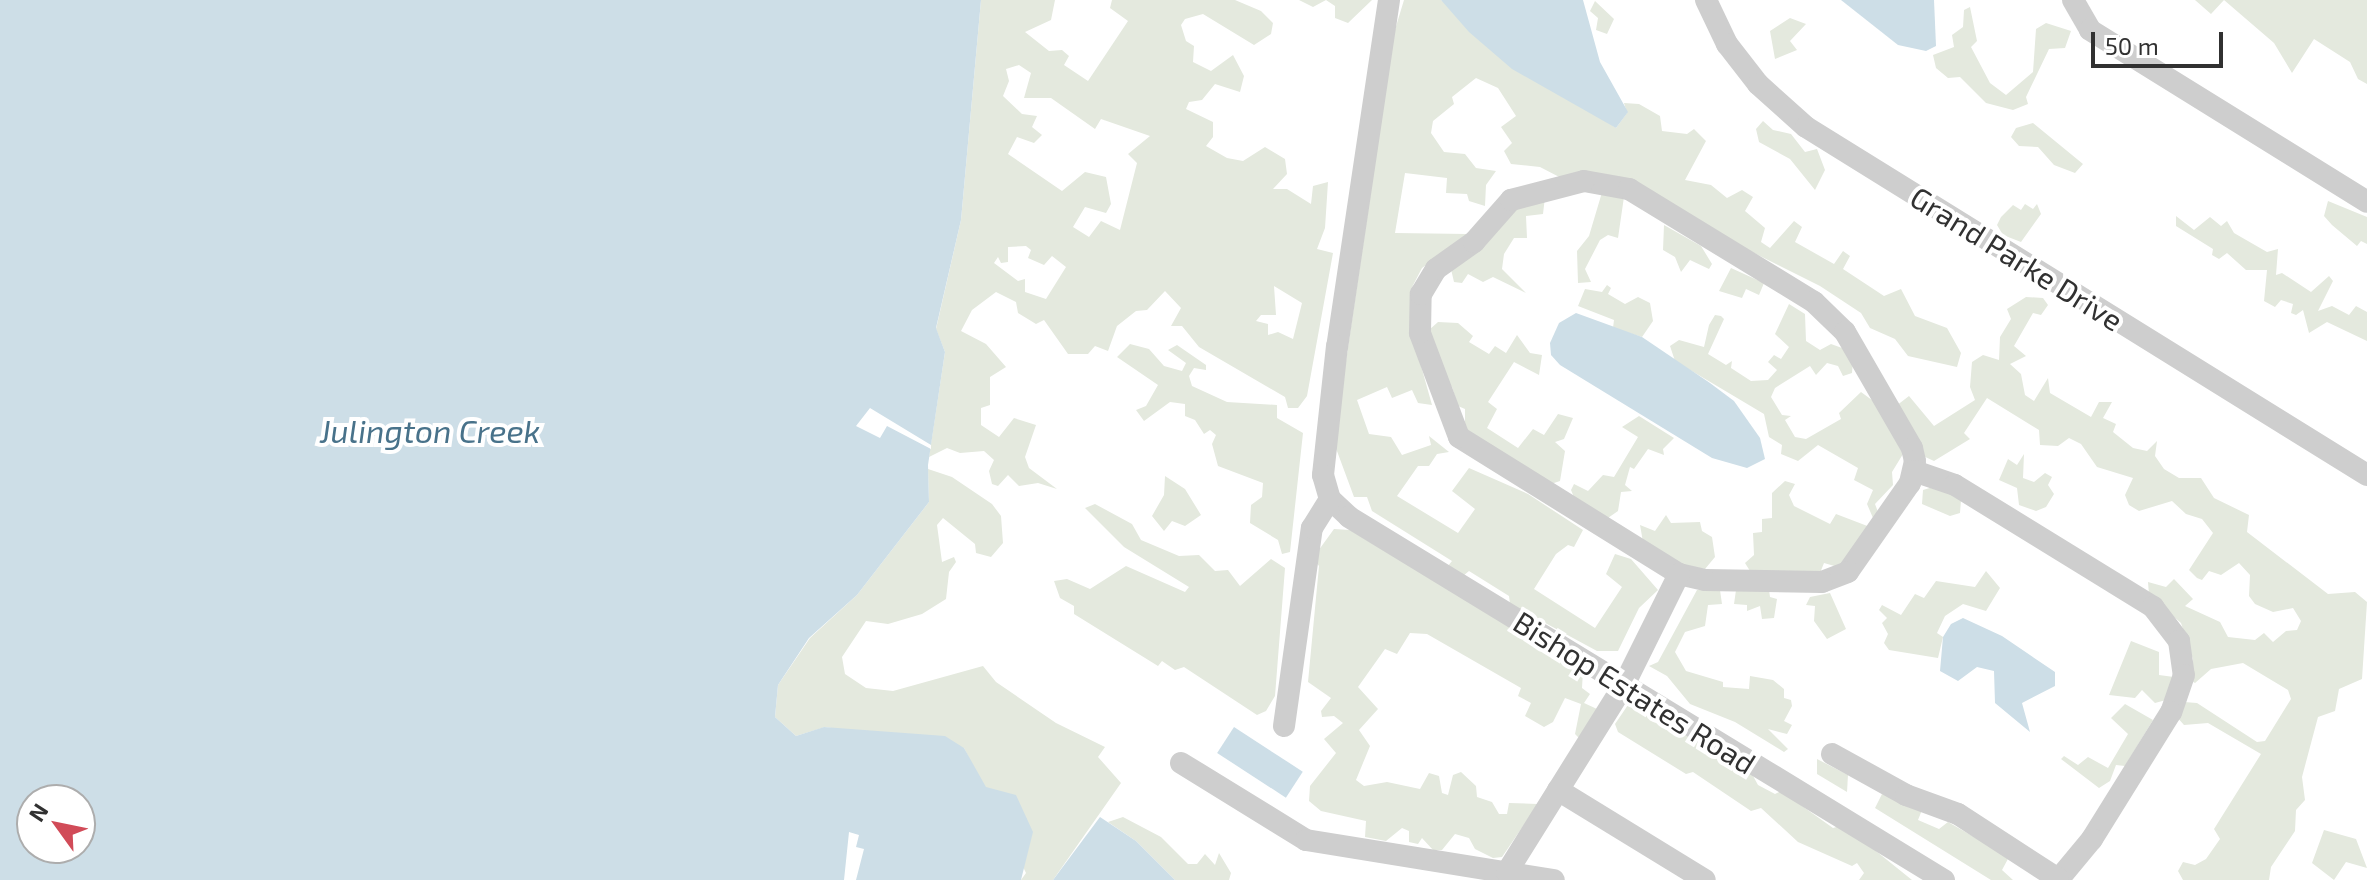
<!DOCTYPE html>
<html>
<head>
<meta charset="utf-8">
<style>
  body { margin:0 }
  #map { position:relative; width:2367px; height:880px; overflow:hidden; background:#fff; font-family:"Exo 2",sans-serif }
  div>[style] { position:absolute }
  .green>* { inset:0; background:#e4e9de }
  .water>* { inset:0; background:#cddee7; transform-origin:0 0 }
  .pier>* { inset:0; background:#fff }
  .minor>* { height:22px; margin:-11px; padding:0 11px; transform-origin:11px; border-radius:11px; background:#cecece }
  span { translate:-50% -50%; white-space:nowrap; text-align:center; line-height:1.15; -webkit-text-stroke:8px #fff; paint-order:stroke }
  .street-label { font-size:30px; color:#313131 }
  .water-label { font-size:32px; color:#48728a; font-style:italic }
  .north { position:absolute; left:16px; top:784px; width:80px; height:80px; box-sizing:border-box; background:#fff; border:2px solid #adadad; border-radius:50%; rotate:303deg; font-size:22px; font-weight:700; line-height:32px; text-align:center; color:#313131 }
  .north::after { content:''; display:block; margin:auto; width:28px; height:36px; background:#d14b58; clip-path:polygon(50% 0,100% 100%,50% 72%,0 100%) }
  .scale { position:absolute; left:2091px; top:32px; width:132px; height:36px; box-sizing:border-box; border:4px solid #313131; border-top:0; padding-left:10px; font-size:24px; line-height:28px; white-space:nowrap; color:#313131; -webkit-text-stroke:6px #fff; paint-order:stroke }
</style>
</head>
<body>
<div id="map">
  <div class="green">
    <div style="clip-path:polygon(evenodd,981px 0,1055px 0,1051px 20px,1025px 32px,1049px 51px,1062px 50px,1069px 56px,1064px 65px,1088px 81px,1128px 21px,1110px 8px,1112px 0,1235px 0,1261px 11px,1273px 23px,1271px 34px,1254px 45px,1203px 14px,1185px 19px,1181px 25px,1186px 41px,1194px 46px,1193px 62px,1211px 71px,1233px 55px,1244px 76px,1240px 92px,1215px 84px,1202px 100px,1189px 102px,1186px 109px,1213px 122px,1213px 137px,1206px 146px,1227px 158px,1243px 161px,1265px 147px,1285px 159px,1287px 174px,1273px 189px,1287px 189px,1311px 204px,1313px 186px,1328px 182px,1325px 228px,1317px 249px,1333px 253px,1307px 396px,1298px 408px,1288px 408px,1285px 397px,1199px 347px,1182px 326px,1171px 326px,1181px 308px,1165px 291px,1147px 310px,1136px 311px,1117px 326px,1108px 351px,1095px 346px,1088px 354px,1068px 354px,1044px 320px,1036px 324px,1018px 313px,1016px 302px,996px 292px,972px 310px,961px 331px,986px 344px,1006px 367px,990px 377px,990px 405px,981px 408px,981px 425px,999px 437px,1014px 418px,1036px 425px,1025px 457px,1029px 468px,1057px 489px,1038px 483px,1019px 486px,1008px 475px,998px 486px,992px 484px,989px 471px,994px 460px,984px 451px,960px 453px,947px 448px,929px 457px,945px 352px,936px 329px,961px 220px,981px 0,1019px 65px,1031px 73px,1024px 98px,1051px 98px,1095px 129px,1101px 119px,1150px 136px,1128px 154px,1137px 163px,1120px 230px,1101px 221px,1089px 237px,1073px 227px,1085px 207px,1106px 213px,1111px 204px,1106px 177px,1085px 172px,1062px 191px,1008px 154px,1017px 137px,1034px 143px,1042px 135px,1032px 127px,1037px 116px,1022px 114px,1003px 96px,1009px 81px,1006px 69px,1019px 65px,981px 0,1026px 246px,1031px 250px,1028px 258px,1044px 265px,1052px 256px,1066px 267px,1046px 299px,1025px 292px,1025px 279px,1018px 281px,994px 263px,998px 257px,1001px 263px,1008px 262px,1008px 247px,1026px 246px,981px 0,1274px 286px,1302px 303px,1293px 339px,1278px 332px,1268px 335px,1268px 324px,1256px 321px,1261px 315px,1276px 315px,1274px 286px)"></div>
    <div style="clip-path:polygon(1299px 0,1372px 0,1348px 23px,1335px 18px,1335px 6px,1326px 0,1313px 7px)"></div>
    <div style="clip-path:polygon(1404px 0,1441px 0,1616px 128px,1627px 113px,1624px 103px,1639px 104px,1660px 116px,1662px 131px,1687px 134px,1694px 129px,1706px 141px,1685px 180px,1711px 185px,1727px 198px,1742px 190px,1753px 197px,1745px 211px,1765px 228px,1761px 242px,1770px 248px,1794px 221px,1802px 227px,1795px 242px,1834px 264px,1843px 251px,1850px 256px,1843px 269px,1884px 296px,1901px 289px,1915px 316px,1947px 328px,1961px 353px,1957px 367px,1908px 356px,1895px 339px,1870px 328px,1861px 313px,1820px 286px,1678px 215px,1567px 181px,1540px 167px,1511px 164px,1504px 151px,1512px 143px,1501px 127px,1516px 116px,1498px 88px,1476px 78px,1452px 97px,1454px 104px,1433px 121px,1431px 133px,1444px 152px,1465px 154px,1476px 168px,1496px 171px,1486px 185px,1485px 206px,1469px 201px,1467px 194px,1446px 193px,1447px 178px,1405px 173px,1395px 233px,1468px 234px,1422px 268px,1410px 291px,1411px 330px,1432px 405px,1418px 403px,1412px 390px,1392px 398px,1387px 387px,1357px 400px,1369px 434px,1391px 437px,1402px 455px,1431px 445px,1429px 436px,1449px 452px,1437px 454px,1429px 466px,1418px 466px,1397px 496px,1458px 533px,1475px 509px,1452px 491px,1469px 468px,1528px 494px,1583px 530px,1574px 547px,1568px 545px,1556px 554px,1534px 589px,1595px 628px,1622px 587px,1606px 574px,1615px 554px,1631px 559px,1658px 590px,1639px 608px,1618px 651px,1597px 651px,1510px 604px,1509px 596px,1469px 571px,1463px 576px,1448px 566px,1452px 561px,1372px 511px,1367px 497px,1354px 497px,1334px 443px,1394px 33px)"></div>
    <div style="clip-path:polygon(2195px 0,2367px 0,2367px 84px,2358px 79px,2350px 62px,2314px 39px,2292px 73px,2274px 43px,2224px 0,2211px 14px)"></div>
    <div style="clip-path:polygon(1595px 1px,1614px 19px,1607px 34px,1596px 30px,1598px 18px,1590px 11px)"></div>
    <div style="clip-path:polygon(1970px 7px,1977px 41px,1971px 47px,1990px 83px,2006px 95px,2033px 72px,2036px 29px,2046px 23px,2071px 31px,2065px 48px,2049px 49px,2026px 97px,2028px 104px,2013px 110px,1986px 103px,1960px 77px,1948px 78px,1936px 68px,1933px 55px,1954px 47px,1952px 35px,1963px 27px,1964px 10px)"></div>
    <div style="clip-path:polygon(1790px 18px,1806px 24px,1790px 41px,1797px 50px,1775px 59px,1770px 31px)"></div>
    <div style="clip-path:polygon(1763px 121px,1773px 130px,1791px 134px,1805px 152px,1817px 149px,1825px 170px,1815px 190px,1790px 159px,1759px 142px,1756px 129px)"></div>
    <div style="clip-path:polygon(2033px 123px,2083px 164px,2075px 173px,2054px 165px,2038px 147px,2019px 146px,2011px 137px,2016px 128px)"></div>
    <div style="clip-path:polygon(1603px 189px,1625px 190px,1618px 238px,1608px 235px,1600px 240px,1585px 269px,1591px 282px,1578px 283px,1577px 251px,1589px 236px)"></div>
    <div style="clip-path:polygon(1545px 197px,1543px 214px,1526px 216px,1527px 238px,1514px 238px,1504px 254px,1502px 269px,1526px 293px,1493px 277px,1483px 282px,1468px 274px,1462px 283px,1454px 282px,1450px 265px,1512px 206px)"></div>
    <div style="clip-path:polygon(2328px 201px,2367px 217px,2367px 244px,2361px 241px,2357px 246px,2332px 225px,2324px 216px)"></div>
    <div style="clip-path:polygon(2025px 204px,2033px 209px,2037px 204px,2041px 214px,2021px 242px,2003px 235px,1997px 225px,2001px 217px,2013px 205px,2021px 210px)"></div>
    <div style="clip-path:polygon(2176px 216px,2194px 230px,2210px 217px,2221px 226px,2227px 221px,2234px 233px,2267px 252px,2278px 249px,2276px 275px,2282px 273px,2311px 292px,2329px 276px,2333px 281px,2318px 311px,2332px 306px,2349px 315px,2356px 306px,2367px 312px,2367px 341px,2327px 322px,2309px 333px,2303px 310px,2296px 315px,2291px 313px,2293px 304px,2281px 300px,2275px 307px,2264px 301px,2267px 270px,2246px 270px,2227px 253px,2219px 259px,2212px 255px,2213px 249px,2176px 226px)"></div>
    <div style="clip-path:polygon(1664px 225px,1701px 246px,1712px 264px,1709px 269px,1690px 260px,1681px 272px,1675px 257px,1663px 250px)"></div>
    <div style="clip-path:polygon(1731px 268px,1764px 283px,1759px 295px,1746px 289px,1742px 298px,1719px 291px)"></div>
    <div style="clip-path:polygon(1607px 285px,1611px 288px,1608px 294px,1625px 304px,1638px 297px,1650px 303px,1653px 321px,1642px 337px,1613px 328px,1614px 320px,1578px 306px,1585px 289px,1602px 292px)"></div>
    <div style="clip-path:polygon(2026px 297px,2043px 298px,2048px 305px,2041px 315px,2033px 313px,2014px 346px,2026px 356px,2010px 364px,2021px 374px,2025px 395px,2034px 401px,2048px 378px,2050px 393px,2091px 417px,2099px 402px,2112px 402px,2103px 418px,2116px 424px,2113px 432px,2133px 448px,2147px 451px,2157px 441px,2155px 456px,2164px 469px,2179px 478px,2201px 478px,2214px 498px,2249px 515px,2247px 532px,2328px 594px,2355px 592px,2367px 602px,2362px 679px,2339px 689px,2335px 711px,2318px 717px,2302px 777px,2305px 800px,2296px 810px,2295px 831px,2271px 867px,2269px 880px,2183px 880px,2178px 871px,2183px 862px,2195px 865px,2206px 859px,2220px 839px,2214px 829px,2261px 754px,2208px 723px,2184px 725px,2176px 716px,2184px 702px,2197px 703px,2257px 742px,2265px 741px,2291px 699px,2288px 690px,2243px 663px,2211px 669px,2195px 683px,2190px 680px,2193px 659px,2181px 623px,2149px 595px,2148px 582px,2166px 587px,2174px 579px,2193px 599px,2185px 606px,2220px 622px,2228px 637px,2255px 640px,2264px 633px,2273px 642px,2286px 631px,2297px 630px,2301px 621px,2293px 608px,2273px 612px,2255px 604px,2249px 596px,2250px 575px,2239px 563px,2221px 575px,2209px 571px,2202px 580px,2197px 578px,2189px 570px,2213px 533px,2202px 519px,2186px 514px,2172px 501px,2139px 511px,2129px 505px,2125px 495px,2133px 478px,2097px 467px,2081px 444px,2069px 438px,2058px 446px,2040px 445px,2039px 430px,1987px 398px,1964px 433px,1970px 439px,1934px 461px,1921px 455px,1896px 406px,1909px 396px,1934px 426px,1975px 400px,1970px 387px,1972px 362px,1983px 355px,1999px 360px,2000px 337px,2011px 319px,2007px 309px)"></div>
    <div style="clip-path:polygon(1789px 304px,1805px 314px,1806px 341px,1820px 350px,1831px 344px,1842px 348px,1853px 361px,1852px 373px,1843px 376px,1838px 366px,1827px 363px,1816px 375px,1810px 366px,1775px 388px,1771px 397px,1782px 415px,1791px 416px,1785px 420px,1795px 437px,1806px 439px,1841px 419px,1839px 413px,1861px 392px,1876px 403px,1903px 454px,1892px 472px,1893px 485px,1875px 504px,1878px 512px,1873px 518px,1867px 504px,1873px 490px,1854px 480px,1858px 468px,1818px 445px,1798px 461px,1781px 454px,1782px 445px,1769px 437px,1764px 414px,1675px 361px,1670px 346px,1679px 340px,1704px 347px,1709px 325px,1715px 315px,1721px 316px,1724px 319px,1708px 354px,1726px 365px,1732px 361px,1731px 368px,1751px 381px,1768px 380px,1777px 370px,1768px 362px,1774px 355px,1781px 359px,1789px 347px,1775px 334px)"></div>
    <div style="clip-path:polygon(1438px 322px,1458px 323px,1473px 336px,1469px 342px,1489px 354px,1495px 346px,1506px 353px,1517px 335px,1530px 353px,1542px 355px,1539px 375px,1514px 362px,1488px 402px,1497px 409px,1487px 428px,1518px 448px,1533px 429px,1544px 435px,1558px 414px,1573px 418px,1564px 439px,1555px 442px,1565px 451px,1560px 481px,1548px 485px,1475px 439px,1465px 427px,1465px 409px,1458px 406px,1452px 387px,1444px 383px,1429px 330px)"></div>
    <div style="clip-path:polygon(1130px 344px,1149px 349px,1164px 366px,1182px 371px,1186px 363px,1168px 350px,1177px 345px,1206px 365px,1206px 370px,1194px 368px,1189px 376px,1192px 386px,1227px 402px,1277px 405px,1277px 418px,1303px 433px,1290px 552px,1282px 554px,1278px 540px,1250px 523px,1251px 505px,1262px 497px,1263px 483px,1218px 466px,1212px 444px,1216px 435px,1210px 430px,1204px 434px,1195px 420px,1185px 416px,1185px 404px,1170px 402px,1144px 421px,1136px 410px,1146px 406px,1158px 385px,1117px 357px)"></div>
    <div style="clip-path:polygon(1639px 416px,1674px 438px,1663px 449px,1664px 455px,1648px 449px,1634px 469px,1630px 467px,1625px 485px,1632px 491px,1621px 492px,1618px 511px,1605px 520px,1576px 502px,1571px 490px,1574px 484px,1588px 491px,1603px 475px,1614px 477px,1638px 437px,1622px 427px)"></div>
    <div style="clip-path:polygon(2024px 454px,2023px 478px,2034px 482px,2045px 473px,2052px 477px,2048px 485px,2054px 494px,2046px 507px,2036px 511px,2019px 505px,2017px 488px,1999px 480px,2008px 459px,2017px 465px)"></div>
    <div style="clip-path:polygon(928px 469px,952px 477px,992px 504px,1001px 516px,1003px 543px,991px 557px,976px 553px,975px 544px,943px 518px,937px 525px,942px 562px,954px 557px,956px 562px,949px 572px,946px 599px,922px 614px,888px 624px,866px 621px,842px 657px,845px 674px,866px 688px,893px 691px,983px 666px,996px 682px,1056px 723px,1105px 747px,1098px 757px,1121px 783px,1053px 880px,1021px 880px,1026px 873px,964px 748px,825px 727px,796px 736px,775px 717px,778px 685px,810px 638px,857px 595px,929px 502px)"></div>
    <div style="clip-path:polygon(1165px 476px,1185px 489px,1201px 515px,1185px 526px,1172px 521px,1164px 531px,1152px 516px,1164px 495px)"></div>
    <div style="clip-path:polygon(1785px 481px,1795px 484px,1789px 495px,1794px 506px,1830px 524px,1836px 514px,1870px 527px,1849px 560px,1838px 567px,1824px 563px,1820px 573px,1750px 571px,1745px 563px,1754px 555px,1753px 533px,1762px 532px,1762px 519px,1772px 518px,1772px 493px)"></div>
    <div style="clip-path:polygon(1936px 486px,1961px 500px,1960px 513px,1950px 516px,1922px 504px,1923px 490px)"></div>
    <div style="clip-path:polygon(1095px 504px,1132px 524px,1141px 540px,1179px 556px,1199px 555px,1215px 571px,1228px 570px,1240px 586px,1271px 559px,1285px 568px,1275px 696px,1266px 711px,1257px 715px,1184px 667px,1175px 670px,1162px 661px,1158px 666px,1074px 614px,1074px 606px,1060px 598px,1054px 581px,1067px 579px,1090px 589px,1126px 566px,1185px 592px,1189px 587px,1124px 547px,1085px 508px)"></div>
    <div style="clip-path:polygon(1666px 515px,1671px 523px,1700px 522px,1702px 531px,1712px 537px,1715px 557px,1705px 569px,1683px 565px,1643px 542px,1640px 525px,1655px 531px)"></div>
    <div style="clip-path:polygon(1334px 529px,1350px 530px,1583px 671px,1582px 688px,1590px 694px,1584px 703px,1597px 709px,1580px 739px,1575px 734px,1581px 704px,1565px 698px,1553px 722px,1544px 727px,1525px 716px,1531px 703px,1518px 696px,1521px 688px,1427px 634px,1410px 633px,1397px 654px,1385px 649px,1358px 687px,1378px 709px,1359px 730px,1370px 746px,1356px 780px,1364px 786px,1387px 782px,1420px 789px,1429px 773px,1439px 776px,1442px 793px,1448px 795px,1453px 775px,1461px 772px,1476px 786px,1477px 797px,1492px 802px,1499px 814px,1507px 814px,1509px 803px,1538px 804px,1502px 857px,1493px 858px,1475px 849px,1469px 838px,1455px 834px,1442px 850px,1433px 850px,1422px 838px,1418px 844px,1409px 842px,1409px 831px,1402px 828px,1386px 841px,1365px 837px,1366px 821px,1321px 811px,1309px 801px,1310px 786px,1336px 753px,1324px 739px,1343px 723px,1334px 716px,1322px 717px,1321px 711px,1331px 698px,1308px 682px,1319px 566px,1313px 558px)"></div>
    <div style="clip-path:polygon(1986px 571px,2000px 588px,1986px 611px,1963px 604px,1945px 616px,1937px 633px,1943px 637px,1938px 658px,1889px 650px,1884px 643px,1888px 634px,1882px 623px,1887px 618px,1879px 610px,1882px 605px,1901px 615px,1915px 594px,1924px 598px,1936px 581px,1975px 587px)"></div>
    <div style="clip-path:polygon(1697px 590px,1720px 590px,1722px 604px,1708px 605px,1705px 626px,1685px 632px,1675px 652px,1686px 671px,1723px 682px,1723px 687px,1749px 689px,1750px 676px,1773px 680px,1784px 689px,1784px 698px,1791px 700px,1792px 706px,1784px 721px,1792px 725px,1787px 734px,1768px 729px,1788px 749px,1784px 752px,1735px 722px,1690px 704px,1667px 676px,1649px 666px,1658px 662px)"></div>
    <div style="clip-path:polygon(1736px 590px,1769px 590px,1770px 597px,1777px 599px,1774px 618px,1762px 619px,1760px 606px,1747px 611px,1747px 605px,1734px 604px)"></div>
    <div style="clip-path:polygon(1830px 593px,1846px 629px,1827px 639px,1814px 621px,1815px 606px,1806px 605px,1810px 597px)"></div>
    <div style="clip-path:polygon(2131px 641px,2159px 652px,2159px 675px,2174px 677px,2166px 700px,2155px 703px,2142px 690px,2135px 698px,2109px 695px)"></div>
    <div style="clip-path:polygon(1630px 702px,1752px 774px,1758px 785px,1775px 794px,1781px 791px,1833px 828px,1840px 826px,1856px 835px,1912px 880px,1859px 880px,1864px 873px,1857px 863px,1852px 866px,1798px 842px,1761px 808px,1751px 811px,1693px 772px,1686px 774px,1618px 732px,1615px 724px)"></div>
    <div style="clip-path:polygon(2125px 704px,2153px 720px,2125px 766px,2116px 765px,2110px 781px,2099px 788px,2061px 759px,2064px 756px,2078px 765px,2088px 757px,2108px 768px,2128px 734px,2111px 718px)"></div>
    <div style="clip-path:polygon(1817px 759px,1848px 775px,1847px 792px,1817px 774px)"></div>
    <div style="clip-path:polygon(1882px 794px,1922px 810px,1918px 820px,1939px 829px,1948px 822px,2009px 857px,2002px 870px,2013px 880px,1991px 880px,1875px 808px)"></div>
    <div style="clip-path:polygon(1123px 817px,1161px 837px,1188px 864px,1197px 864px,1205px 854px,1215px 865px,1219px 853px,1231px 873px,1229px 880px,1175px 880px,1136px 841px,1108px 822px)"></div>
    <div style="clip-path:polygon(2324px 830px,2356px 839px,2367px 868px,2346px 862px,2334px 880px,2312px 863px)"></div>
  </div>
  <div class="water">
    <div style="clip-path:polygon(evenodd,0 0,981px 0,961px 220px,936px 328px,945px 352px,928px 465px,929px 502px,857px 595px,809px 638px,778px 685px,775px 717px,796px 736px,824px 727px,945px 736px,964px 748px,986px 787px,1016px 795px,1033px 832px,1021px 880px,0 880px,0 0,32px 800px,80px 800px,80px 848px,32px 848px,32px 800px)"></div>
    <div style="clip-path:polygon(1441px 0,1583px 0,1600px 62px,1628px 112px,1616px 128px,1512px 69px,1469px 32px)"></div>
    <div style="clip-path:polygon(1841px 0,1934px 0,1936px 46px,1926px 51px,1898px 45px)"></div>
    <div style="clip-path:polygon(1576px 313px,1642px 337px,1710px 383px,1734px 401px,1760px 438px,1765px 459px,1747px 468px,1712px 458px,1560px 365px,1551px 355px,1550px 343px,1559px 323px)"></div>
    <div style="clip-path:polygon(1963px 618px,2002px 636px,2055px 672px,2055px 686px,2022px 703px,2030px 732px,1995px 703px,1994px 671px,1977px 667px,1958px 681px,1940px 671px,1943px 637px,1951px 624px)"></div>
    <div style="left:1234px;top:727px;width:82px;height:31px;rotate:33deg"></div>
    <div style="clip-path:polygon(1100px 817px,1136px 841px,1175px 880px,1053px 880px)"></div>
  </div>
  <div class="pier">
    <div style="clip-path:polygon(870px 408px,931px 445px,931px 449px,887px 426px,880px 438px,856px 426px)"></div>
    <div style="clip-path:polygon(849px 832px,859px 835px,856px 847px,864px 849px,856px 880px,844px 880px)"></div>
  </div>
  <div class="minor">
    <div style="left:1389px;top:0;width:350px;rotate:98.5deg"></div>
    <div style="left:1337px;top:346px;width:130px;rotate:96.2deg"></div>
    <div style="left:1323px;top:475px;width:25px;rotate:74deg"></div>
    <div style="left:1330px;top:499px;width:26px;rotate:43deg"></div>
    <div style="left:1349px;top:517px;width:697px;rotate:31.39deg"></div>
    <div style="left:1706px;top:0;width:49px;rotate:64.5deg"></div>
    <div style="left:1727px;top:44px;width:51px;rotate:52.2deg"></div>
    <div style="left:1758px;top:84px;width:64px;rotate:41.9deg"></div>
    <div style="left:1806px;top:127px;width:660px;rotate:31.81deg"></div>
    <div style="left:2073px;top:0;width:34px;rotate:60deg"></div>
    <div style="left:2090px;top:30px;width:326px;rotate:31.8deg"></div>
    <div style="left:1584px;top:181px;width:46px;rotate:10.1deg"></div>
    <div style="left:1629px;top:189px;width:217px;rotate:31.4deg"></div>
    <div style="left:1814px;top:302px;width:43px;rotate:44.1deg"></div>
    <div style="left:1845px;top:332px;width:134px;rotate:60deg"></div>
    <div style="left:1912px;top:448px;width:13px;rotate:77deg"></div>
    <div style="left:1915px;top:461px;width:23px;rotate:103deg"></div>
    <div style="left:1910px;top:483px;width:108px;rotate:124.9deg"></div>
    <div style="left:1848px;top:572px;width:28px;rotate:159deg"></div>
    <div style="left:1822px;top:582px;width:117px;rotate:-179deg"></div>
    <div style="left:1705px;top:580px;width:27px;rotate:-167deg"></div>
    <div style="left:1679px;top:574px;width:259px;rotate:-148.1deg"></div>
    <div style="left:1459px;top:437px;width:111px;rotate:-110.6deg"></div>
    <div style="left:1420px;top:333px;width:39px;rotate:-89deg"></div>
    <div style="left:1421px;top:294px;width:29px;rotate:-59deg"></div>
    <div style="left:1436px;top:269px;width:47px;rotate:-35.4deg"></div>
    <div style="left:1474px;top:242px;width:56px;rotate:-48.6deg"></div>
    <div style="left:1511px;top:200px;width:75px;rotate:-14.6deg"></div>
    <div style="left:1914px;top:471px;width:43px;rotate:18.9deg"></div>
    <div style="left:1955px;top:485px;width:233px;rotate:31.6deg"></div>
    <div style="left:2153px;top:607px;width:43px;rotate:52.6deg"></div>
    <div style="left:2179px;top:641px;width:34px;rotate:82deg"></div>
    <div style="left:2184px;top:675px;width:39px;rotate:109deg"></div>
    <div style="left:2171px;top:712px;width:150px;rotate:121.9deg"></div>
    <div style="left:2092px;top:839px;width:53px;rotate:129.7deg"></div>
    <div style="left:1284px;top:726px;width:200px;rotate:-82deg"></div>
    <div style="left:1312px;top:528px;width:34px;rotate:-58deg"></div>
    <div style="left:1832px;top:754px;width:85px;rotate:29deg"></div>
    <div style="left:1906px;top:795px;width:55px;rotate:20.1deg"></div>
    <div style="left:1958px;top:814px;width:119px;rotate:33deg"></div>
    <div style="left:1181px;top:763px;width:147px;rotate:31.6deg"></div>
    <div style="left:1306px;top:840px;width:251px;rotate:9.2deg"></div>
    <div style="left:1558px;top:790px;width:172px;rotate:31.5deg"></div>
    <div style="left:1507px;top:872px;width:221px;rotate:-58deg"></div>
    <div style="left:1624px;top:685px;width:124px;rotate:-63.6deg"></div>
  </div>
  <div class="street-label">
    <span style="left:2017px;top:258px;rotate:32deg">Grand Parke Drive</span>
    <span style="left:1635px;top:692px;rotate:32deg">Bishop Estates Road</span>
  </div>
  <div class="water-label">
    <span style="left:430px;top:430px">Julington Creek</span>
  </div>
  <div class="north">N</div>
  <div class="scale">50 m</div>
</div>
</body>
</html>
